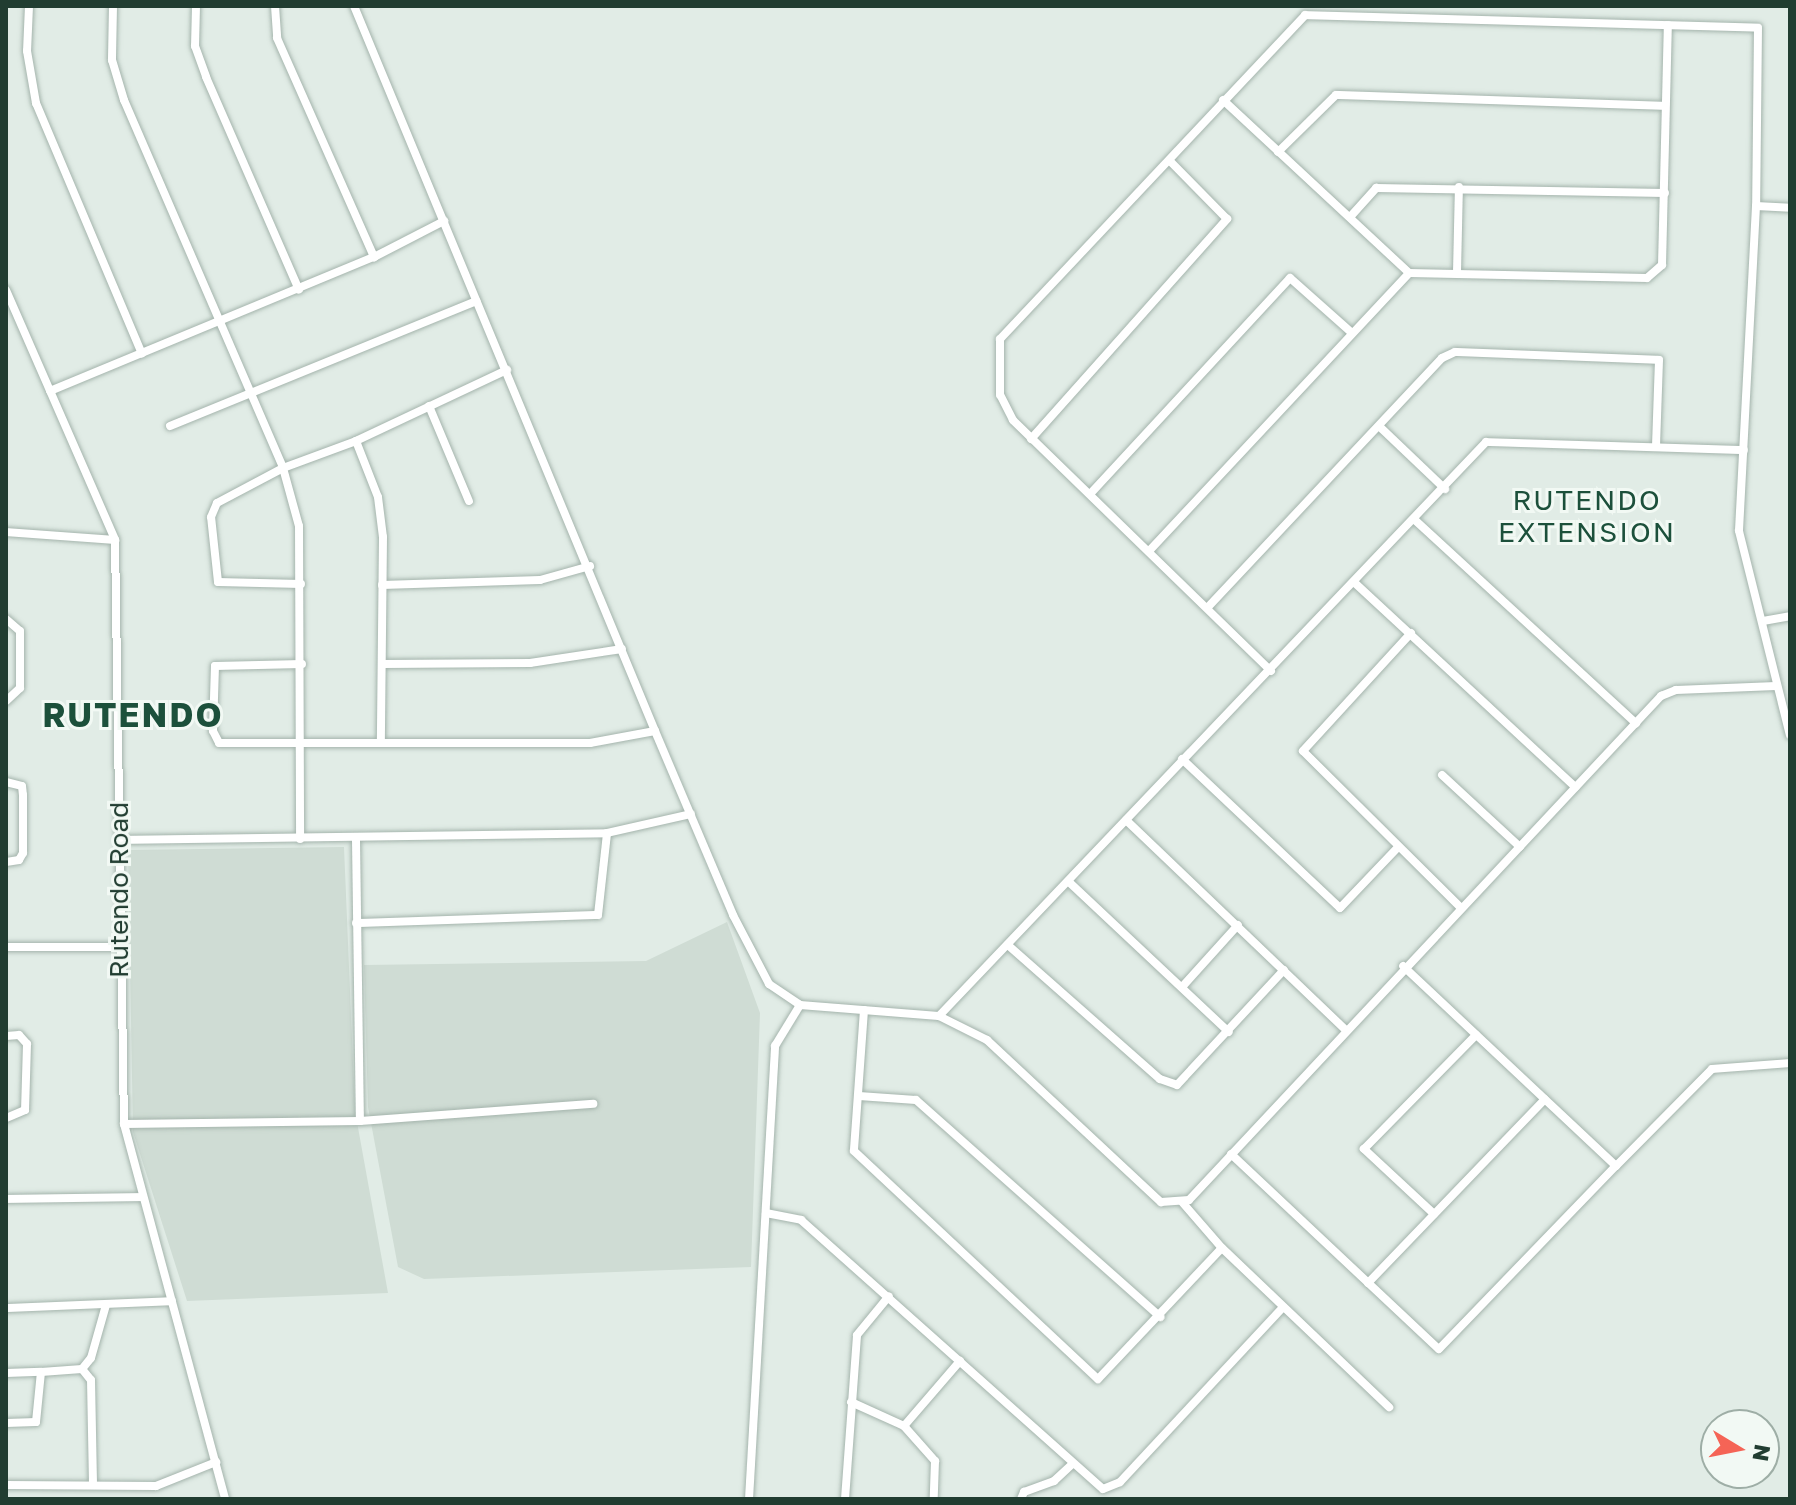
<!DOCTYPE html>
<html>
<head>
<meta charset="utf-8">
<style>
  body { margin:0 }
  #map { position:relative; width:1796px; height:1505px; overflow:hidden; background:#e1ece6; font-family:"Golos Text",sans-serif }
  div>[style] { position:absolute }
  .built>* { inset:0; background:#cfdcd4 }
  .roads { filter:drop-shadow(0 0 2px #a4b4ac) drop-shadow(0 0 2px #a4b4ac) }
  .street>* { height:8px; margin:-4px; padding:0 4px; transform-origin:4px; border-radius:4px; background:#fff }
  span { translate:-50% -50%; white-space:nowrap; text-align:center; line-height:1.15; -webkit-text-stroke:6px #f2f9f4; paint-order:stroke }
  .street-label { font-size:26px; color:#213d31 }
  .neighbourhood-label { font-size:28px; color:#1c503b; letter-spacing:2px }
  .district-label { font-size:34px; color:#1c503b; font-weight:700; letter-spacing:2px }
  .frame { position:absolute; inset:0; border:8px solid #213d31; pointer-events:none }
  .north { position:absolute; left:1700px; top:1409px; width:80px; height:80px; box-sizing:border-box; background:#f2f9f4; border:2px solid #9eaea6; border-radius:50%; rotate:100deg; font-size:22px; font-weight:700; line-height:32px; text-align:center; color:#213d31 }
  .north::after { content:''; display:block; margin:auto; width:28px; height:36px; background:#f56456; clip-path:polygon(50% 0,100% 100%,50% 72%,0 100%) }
</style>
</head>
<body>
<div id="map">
  <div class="built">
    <div style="clip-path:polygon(344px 847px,355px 1111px,388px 1293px,187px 1301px,133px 1132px,128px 850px)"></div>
    <div style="clip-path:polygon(727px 922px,760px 1013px,751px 1267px,424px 1279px,398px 1267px,368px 1107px,364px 965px,646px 961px)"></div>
  </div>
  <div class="roads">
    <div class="street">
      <div style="left:29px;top:6px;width:45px;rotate:92.5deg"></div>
      <div style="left:27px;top:51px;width:53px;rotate:80.2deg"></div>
      <div style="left:36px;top:103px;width:272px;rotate:67.1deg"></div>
      <div style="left:113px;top:6px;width:54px;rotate:91.1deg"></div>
      <div style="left:112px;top:60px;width:42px;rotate:73.3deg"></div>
      <div style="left:124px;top:100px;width:401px;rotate:66.6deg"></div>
      <div style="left:283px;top:468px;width:60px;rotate:74.6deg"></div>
      <div style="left:299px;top:526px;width:313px;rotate:89.8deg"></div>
      <div style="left:196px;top:6px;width:40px;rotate:91.4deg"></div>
      <div style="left:195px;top:46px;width:33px;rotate:70deg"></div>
      <div style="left:206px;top:77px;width:232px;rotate:66.4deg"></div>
      <div style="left:275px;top:6px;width:32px;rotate:86deg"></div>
      <div style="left:277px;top:38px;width:240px;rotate:66.1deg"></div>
      <div style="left:354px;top:6px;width:785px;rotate:67.45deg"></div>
      <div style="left:655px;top:731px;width:200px;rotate:67deg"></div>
      <div style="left:733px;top:915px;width:78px;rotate:62.4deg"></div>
      <div style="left:769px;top:984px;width:37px;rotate:34deg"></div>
      <div style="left:800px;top:1005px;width:139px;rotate:4.5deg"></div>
      <div style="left:939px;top:1016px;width:54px;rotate:26.6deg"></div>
      <div style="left:987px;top:1040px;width:238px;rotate:43deg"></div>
      <div style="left:1161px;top:1202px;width:28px;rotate:-4deg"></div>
      <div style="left:1189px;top:1200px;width:691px;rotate:-46.88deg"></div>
      <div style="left:1661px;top:696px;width:16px;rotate:-22deg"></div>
      <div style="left:1676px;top:690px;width:100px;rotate:-2.3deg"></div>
      <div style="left:1223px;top:100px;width:254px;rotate:42.9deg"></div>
      <div style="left:1278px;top:152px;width:81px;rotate:-44.5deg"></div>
      <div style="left:1336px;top:95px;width:329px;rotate:1.9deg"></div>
      <div style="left:1756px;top:206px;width:34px;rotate:3deg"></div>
      <div style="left:1351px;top:216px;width:38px;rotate:-48deg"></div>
      <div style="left:1376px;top:188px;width:289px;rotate:1deg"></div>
      <div style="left:1457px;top:272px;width:85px;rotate:-88.7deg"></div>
      <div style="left:6px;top:290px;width:273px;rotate:66.4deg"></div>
      <div style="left:115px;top:540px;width:584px;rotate:89.12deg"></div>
      <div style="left:124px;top:1124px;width:388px;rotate:74.9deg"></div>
      <div style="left:50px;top:391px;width:351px;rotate:-22.5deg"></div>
      <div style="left:374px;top:257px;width:79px;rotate:-27.2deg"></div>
      <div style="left:429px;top:406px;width:103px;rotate:67.2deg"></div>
      <div style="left:170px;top:426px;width:331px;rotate:-22.2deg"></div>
      <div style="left:1380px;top:427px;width:90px;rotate:43.6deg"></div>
      <div style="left:1031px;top:439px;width:295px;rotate:-48.3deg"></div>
      <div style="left:1227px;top:219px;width:80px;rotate:-134.5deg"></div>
      <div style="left:356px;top:441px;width:60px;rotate:68.6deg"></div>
      <div style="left:378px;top:497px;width:40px;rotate:82.9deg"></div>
      <div style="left:383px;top:537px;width:205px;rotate:90.6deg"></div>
      <div style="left:1091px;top:493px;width:293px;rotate:-47.2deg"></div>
      <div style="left:1290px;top:278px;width:83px;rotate:41.6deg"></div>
      <div style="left:1416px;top:521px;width:299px;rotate:42.6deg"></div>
      <div style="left:6px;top:532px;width:109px;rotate:4.2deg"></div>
      <div style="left:1150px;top:550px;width:379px;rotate:-46.9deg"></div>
      <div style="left:1409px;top:273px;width:238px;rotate:1.2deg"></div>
      <div style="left:1647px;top:278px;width:20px;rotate:-41deg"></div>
      <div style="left:1662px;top:265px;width:240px;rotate:-88.6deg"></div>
      <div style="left:301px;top:584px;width:83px;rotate:-178.6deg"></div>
      <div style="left:218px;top:582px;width:65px;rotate:-96.1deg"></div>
      <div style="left:211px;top:517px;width:15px;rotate:-67deg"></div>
      <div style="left:217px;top:503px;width:75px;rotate:-27.9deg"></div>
      <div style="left:283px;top:468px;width:78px;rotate:-20.3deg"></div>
      <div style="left:356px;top:441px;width:167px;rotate:-25.2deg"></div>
      <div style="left:1356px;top:584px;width:299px;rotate:42.8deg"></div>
      <div style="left:382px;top:585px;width:158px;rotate:-1.8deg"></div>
      <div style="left:540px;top:580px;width:52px;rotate:-15.6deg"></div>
      <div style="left:1209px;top:606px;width:340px;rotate:-46.8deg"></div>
      <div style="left:1442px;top:358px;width:14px;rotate:-25deg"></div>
      <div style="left:1455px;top:352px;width:204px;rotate:2.2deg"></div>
      <div style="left:1659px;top:360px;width:86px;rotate:92deg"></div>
      <div style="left:6px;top:619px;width:18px;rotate:41deg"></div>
      <div style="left:20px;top:631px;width:57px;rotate:90deg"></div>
      <div style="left:20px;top:688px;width:19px;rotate:137deg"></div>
      <div style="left:1763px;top:621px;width:27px;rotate:-10deg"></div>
      <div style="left:1411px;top:633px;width:160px;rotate:132.5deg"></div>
      <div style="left:1303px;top:751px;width:223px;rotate:44.8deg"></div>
      <div style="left:302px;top:664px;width:87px;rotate:178.7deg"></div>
      <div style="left:215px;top:666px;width:65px;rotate:91.8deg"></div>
      <div style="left:213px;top:731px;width:13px;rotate:63deg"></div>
      <div style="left:219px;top:743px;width:371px"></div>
      <div style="left:590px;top:743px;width:66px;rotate:-10.5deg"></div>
      <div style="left:382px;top:664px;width:148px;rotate:-0.4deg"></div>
      <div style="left:530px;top:663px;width:93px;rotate:-8.7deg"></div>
      <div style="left:1271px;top:671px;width:360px;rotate:-135.8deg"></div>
      <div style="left:1013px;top:420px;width:28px;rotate:-117deg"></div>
      <div style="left:1000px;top:395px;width:56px;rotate:-90deg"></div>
      <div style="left:1000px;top:339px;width:445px;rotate:-46.7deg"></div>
      <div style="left:1305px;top:15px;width:453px;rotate:1.6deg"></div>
      <div style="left:1758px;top:28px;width:178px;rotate:90.6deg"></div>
      <div style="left:1756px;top:206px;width:325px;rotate:93deg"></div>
      <div style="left:1739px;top:531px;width:210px;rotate:76deg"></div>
      <div style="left:1182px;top:759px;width:217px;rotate:43.3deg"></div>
      <div style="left:1340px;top:908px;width:84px;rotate:-46.4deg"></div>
      <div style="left:1442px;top:775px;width:106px;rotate:42.7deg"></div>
      <div style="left:6px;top:782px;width:16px;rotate:14deg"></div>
      <div style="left:22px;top:786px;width:9px;rotate:84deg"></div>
      <div style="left:23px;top:795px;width:58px;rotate:90deg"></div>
      <div style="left:23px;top:853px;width:8px;rotate:120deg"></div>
      <div style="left:19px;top:860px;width:13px;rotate:171deg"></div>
      <div style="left:1126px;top:820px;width:303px;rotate:43.7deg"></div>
      <div style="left:119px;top:840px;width:488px;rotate:-0.8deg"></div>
      <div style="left:607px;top:833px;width:86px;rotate:-12.7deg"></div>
      <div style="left:356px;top:840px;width:281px;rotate:89.2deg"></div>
      <div style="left:1069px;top:882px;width:219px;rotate:43.2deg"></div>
      <div style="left:356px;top:923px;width:242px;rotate:-1.9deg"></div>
      <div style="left:598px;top:915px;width:82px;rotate:-83.7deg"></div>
      <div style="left:1009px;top:946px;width:201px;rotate:41.4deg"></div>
      <div style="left:1160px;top:1079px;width:18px;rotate:19deg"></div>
      <div style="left:1177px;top:1085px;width:157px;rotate:-47.1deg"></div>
      <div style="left:6px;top:947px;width:113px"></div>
      <div style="left:1183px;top:986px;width:82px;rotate:-48deg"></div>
      <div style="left:864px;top:1010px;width:141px;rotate:94.1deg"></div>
      <div style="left:854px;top:1151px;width:334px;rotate:43.1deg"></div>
      <div style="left:1098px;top:1379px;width:180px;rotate:-46.6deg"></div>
      <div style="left:939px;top:1016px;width:793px;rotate:-46.38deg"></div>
      <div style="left:1486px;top:442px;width:258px;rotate:1.8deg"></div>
      <div style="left:6px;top:1036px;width:13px;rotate:-4deg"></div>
      <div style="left:19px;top:1035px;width:12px;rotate:48deg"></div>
      <div style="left:27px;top:1044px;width:66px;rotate:91.7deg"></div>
      <div style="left:25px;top:1110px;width:21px;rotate:157deg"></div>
      <div style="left:859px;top:1096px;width:57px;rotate:4deg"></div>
      <div style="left:916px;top:1100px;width:327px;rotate:41.6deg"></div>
      <div style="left:124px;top:1124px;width:236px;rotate:-0.7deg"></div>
      <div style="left:360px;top:1121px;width:234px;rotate:-4.2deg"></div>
      <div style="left:1231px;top:1154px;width:285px;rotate:43.2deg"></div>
      <div style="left:1439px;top:1349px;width:255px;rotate:-46deg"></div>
      <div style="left:1616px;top:1166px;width:292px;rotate:-136.8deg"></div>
      <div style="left:1616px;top:1166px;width:136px;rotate:-45.3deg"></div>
      <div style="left:1712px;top:1069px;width:78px;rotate:-4.4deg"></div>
      <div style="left:6px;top:1199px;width:136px;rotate:-0.8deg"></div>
      <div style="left:1182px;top:1202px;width:61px;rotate:49deg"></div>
      <div style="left:1222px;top:1248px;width:231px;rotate:43.6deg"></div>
      <div style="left:766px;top:1213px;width:36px;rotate:11deg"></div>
      <div style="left:801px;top:1220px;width:404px;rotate:41.7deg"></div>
      <div style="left:1103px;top:1489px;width:18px;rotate:-22deg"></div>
      <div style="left:1120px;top:1482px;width:238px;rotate:-47deg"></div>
      <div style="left:1434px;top:1214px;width:96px;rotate:-137.1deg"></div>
      <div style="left:1364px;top:1149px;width:160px;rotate:-45.5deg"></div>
      <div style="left:1368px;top:1283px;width:255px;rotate:-46.1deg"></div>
      <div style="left:6px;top:1308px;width:166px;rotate:-2.4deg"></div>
      <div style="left:82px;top:1369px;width:14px;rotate:51deg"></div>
      <div style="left:91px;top:1380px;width:105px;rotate:88.9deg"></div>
      <div style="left:6px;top:1373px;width:35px;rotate:-2deg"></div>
      <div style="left:851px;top:1402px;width:58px;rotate:24.4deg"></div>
      <div style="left:904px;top:1426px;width:47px;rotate:48.5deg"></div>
      <div style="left:935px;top:1461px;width:38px;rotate:92deg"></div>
      <div style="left:6px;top:1423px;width:30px;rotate:-2deg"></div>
      <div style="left:36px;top:1422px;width:50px;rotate:-84.3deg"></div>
      <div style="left:41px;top:1372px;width:41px;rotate:-4.2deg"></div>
      <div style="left:82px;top:1369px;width:14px;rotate:-51deg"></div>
      <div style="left:91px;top:1358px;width:55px;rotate:-74.2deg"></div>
      <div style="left:904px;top:1426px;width:86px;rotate:-49.3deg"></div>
      <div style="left:6px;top:1485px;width:150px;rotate:0.4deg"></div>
      <div style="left:156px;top:1486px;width:65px;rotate:-21.8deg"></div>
      <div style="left:749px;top:1499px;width:454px;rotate:-86.7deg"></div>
      <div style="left:775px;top:1046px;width:48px;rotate:-58.6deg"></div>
      <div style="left:845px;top:1499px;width:164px;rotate:-85.8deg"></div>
      <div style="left:857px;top:1335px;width:50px;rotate:-50.6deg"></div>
      <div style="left:1021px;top:1499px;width:8px;rotate:-67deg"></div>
      <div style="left:1024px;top:1492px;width:32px;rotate:-20deg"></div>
      <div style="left:1054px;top:1481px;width:23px;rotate:-43deg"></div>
    </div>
  </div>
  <div class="street-label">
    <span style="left:119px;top:890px;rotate:-90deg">Rutendo Road</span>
  </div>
  <div class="neighbourhood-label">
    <span style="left:1587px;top:516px">RUTENDO<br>EXTENSION</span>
  </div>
  <div class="district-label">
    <span style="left:133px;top:715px">RUTENDO</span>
  </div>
  <div class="frame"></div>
  <div class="north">N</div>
</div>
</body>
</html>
